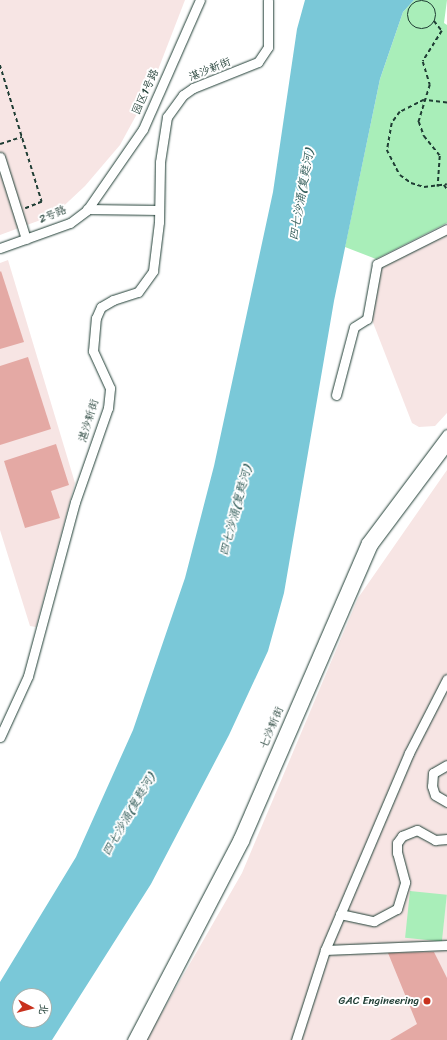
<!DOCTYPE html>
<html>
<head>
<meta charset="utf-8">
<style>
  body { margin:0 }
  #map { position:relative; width:447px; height:1040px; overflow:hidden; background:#fff; font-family:Sriracha,"LXGW WenKai TC",sans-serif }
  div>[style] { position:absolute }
  .built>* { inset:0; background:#f7e5e4 }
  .green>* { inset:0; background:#a9eeb9; transform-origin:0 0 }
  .water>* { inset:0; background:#7ac8d8 }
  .building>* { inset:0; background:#e4a9a4 }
  .path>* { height:1.5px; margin-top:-0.75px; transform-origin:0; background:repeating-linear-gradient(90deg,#1f3d34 0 4px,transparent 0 7px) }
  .path>.ring { margin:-0.75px; padding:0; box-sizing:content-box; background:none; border:1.5px solid #1f3d34; border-radius:50% }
  .roads { filter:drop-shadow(0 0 1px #1f3d34) drop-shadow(0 0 1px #1f3d34) }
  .minor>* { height:9px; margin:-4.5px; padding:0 4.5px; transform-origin:4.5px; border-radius:4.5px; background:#fff }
  .dots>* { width:11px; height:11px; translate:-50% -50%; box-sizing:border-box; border:2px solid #fff; border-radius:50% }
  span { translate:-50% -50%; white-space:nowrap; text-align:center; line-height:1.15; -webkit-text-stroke:4px #fff; paint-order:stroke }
  .street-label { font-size:11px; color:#1f3d34 }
  .poi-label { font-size:11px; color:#1f3d34 }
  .right { translate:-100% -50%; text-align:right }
  .water-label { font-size:12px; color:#36605d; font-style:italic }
  .north { position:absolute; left:12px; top:988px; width:40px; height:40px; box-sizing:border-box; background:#fff; border:1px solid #a5b1ae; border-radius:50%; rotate:97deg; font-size:11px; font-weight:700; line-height:16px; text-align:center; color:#1f3d34 }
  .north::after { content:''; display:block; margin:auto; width:14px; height:18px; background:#c8321e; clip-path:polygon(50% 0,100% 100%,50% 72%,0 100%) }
</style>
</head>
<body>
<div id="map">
  <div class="built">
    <div style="clip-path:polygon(0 0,185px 0,151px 88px,120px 145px,85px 186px,54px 215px,0 235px)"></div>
    <div style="clip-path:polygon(447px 234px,447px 413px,435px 426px,419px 427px,412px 423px,372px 320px,382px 264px)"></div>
    <div style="clip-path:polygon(8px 260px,75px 483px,36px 627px,30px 626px,0 530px,0 263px)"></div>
    <div style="clip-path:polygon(447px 470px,447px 1040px,146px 1040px,242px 873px,358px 598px)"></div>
  </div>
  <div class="green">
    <div style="clip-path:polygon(414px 0,447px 0,444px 23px,447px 25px,447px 223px,376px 259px,345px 247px,380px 79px,403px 12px)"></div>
    <div style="left:410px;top:891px;width:37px;height:47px;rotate:6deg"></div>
  </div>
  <div class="water">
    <div style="clip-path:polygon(evenodd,305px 0,414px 0,403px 12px,380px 79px,334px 301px,284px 593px,268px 651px,229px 735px,151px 884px,52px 1040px,0 1040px,0 982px,76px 857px,133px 730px,185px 578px,214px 466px,273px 192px,297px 29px,305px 0,20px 996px,44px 996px,44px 1020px,20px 1020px,20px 996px)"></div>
  </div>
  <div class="building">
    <div style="clip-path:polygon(1px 271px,24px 342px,0 349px,0 272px)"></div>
    <div style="clip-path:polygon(28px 357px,51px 429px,0 445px,0 366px)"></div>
    <div style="clip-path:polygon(56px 444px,69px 485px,51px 491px,60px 518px,25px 528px,4px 461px)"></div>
    <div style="clip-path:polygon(434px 952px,447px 978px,447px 1040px,390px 1040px,417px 1024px,388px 953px)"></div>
  </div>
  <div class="path">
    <div class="ring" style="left:408px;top:1px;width:26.5px;height:26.5px"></div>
    <div style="left:434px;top:21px;width:13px;rotate:51deg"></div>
    <div style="left:442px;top:31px;width:36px;rotate:122deg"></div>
    <div style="left:423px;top:62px;width:24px;rotate:73deg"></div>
    <div style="left:430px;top:85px;width:39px;rotate:107deg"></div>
    <div style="left:419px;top:122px;width:15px;rotate:70deg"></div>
    <div style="left:424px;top:136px;width:26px;rotate:51deg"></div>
    <div style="left:440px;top:156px;width:31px;rotate:94deg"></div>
    <div style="left:0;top:65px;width:143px;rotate:73deg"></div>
    <div style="left:42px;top:202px;width:18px;rotate:158deg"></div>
    <div style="left:447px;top:103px;width:23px;rotate:-173deg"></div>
    <div style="left:424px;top:100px;width:27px;rotate:153deg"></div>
    <div style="left:400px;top:112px;width:14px;rotate:126deg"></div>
    <div style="left:392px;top:123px;width:27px;rotate:100deg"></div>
    <div style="left:387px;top:150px;width:28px;rotate:63deg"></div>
    <div style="left:400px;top:175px;width:14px;rotate:36deg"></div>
    <div style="left:411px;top:183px;width:14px;rotate:17deg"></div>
    <div style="left:424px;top:187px;width:23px;rotate:-7deg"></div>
    <div style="left:0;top:144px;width:23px;rotate:-18deg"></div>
    <div style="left:444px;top:185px;width:5px;rotate:53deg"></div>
  </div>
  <div class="roads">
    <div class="minor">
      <div style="left:0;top:157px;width:86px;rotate:72.4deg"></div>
      <div style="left:87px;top:209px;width:72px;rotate:0.8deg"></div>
      <div style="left:0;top:248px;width:74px;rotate:-19.7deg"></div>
      <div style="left:70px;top:223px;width:21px;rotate:-37deg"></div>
      <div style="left:87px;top:210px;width:98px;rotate:-55.3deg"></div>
      <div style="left:143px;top:129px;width:141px;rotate:-66.2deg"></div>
      <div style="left:336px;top:395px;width:70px;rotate:-75.2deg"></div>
      <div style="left:354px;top:327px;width:15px;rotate:-32deg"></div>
      <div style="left:367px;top:319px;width:56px;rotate:-79.7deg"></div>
      <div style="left:377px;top:264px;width:78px;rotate:-26.6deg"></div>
      <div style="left:0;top:737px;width:67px;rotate:-65.3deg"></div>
      <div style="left:28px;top:676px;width:180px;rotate:-74.9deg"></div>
      <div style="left:75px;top:502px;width:100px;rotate:-70.7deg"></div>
      <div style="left:108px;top:408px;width:20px;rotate:-84deg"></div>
      <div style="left:110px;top:388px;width:41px;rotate:-114.7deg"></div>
      <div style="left:93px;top:351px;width:33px;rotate:-85deg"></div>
      <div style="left:96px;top:318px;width:12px;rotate:-66deg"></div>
      <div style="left:101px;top:307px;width:14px;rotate:-30deg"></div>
      <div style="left:113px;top:300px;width:26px;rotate:-18deg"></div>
      <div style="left:138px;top:292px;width:26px;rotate:-54deg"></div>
      <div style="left:153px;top:271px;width:49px;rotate:-83deg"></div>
      <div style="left:159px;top:222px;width:60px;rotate:-89deg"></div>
      <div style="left:160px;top:162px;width:46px;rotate:-81.2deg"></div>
      <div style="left:167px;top:117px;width:27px;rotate:-54deg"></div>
      <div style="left:183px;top:95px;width:12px;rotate:-35deg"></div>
      <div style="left:193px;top:88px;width:70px;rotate:-21.8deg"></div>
      <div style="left:258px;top:62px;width:18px;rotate:-56deg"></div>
      <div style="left:268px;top:47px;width:47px;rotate:-90deg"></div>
      <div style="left:447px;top:765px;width:16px;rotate:150deg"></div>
      <div style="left:433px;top:773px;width:13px;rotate:94deg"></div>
      <div style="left:432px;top:786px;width:9px;rotate:72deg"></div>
      <div style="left:435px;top:795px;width:14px;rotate:30deg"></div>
      <div style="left:340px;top:914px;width:35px;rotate:12deg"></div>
      <div style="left:374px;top:921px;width:26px;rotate:-28deg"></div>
      <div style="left:397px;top:909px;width:28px;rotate:-73deg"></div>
      <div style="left:405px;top:882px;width:30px;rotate:-105deg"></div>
      <div style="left:397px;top:853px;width:10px;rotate:-90deg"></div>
      <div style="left:397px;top:843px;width:9px;rotate:-54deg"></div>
      <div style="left:402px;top:836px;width:16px;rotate:-22deg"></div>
      <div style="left:417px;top:830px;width:21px;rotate:29deg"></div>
      <div style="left:435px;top:840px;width:12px;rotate:-5deg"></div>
      <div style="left:325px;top:950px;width:122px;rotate:-2.3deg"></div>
      <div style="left:132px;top:1040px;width:228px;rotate:-62.3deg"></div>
      <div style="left:238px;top:838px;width:322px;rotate:-66.6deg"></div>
      <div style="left:366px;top:542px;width:135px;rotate:-53.1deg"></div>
      <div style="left:141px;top:1040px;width:224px;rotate:-62.6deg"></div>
      <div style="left:244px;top:841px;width:323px;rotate:-66.5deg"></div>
      <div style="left:373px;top:545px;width:124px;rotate:-53.2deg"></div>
      <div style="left:296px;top:1040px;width:95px;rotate:-72.1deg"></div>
      <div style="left:325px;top:950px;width:214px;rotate:-66.9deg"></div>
      <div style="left:409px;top:753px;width:83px;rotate:-62.8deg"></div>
    </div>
  </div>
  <div class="dots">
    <div style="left:427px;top:1001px;background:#c8321e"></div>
  </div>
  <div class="street-label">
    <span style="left:210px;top:70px;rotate:-22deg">湛沙新街</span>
    <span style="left:146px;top:92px;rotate:-66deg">园区1号路</span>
    <span style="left:53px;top:215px;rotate:-23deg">2号路</span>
    <span style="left:89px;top:421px;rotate:-73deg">湛沙新街</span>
    <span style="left:272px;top:728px;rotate:-67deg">七沙新街</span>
  </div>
  <div class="poi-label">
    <span class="right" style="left:419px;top:1001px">GAC Engineering</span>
  </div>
  <div class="water-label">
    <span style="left:302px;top:195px;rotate:-80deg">四七沙涌(复甦河)</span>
    <span style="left:236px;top:511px;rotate:-75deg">四七沙涌(复甦河)</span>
    <span style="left:129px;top:815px;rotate:-60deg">四七沙涌(复甦河)</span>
  </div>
  <div class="north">北</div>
</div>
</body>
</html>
